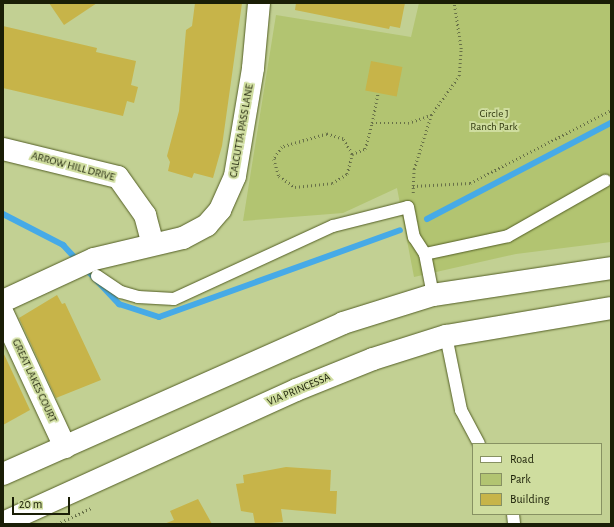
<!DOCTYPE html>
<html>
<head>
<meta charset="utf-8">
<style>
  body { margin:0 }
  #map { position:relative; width:614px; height:527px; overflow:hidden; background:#c2d093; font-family:"Alegreya Sans",sans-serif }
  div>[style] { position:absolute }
  .green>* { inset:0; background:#b2c471 }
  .stream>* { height:6px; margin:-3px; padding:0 3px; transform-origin:3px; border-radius:3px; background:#46aae7 }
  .building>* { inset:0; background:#c7b449; transform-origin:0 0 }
  .path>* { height:2.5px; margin-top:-1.25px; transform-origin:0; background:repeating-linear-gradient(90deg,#687148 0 1px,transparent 0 4px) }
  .roads { filter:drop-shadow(0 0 1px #535e24) drop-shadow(0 0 1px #535e24) }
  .service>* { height:12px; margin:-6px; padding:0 6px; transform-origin:6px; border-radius:6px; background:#fff }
  .minor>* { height:22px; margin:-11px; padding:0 11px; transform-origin:11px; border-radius:11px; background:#fff }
  .tertiary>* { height:22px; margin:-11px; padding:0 11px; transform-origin:11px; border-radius:11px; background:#fff }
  span { translate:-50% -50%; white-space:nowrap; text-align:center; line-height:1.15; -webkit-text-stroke:4px #cfdd9f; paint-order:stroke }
  .park-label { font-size:11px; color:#333b11 }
  .street-label { font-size:11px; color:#1a1e06 }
  .frame { position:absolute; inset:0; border:4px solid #1a1e06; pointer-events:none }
  .legend { position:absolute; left:472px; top:443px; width:130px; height:72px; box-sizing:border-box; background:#cfdd9f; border:1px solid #879162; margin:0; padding:5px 7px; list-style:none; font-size:12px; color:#1a1e06 }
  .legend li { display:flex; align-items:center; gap:8px; height:20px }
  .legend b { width:20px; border:1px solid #879162 }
  .scale { position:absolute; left:12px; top:497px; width:58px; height:18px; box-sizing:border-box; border:2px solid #1a1e06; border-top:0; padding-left:5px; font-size:12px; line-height:14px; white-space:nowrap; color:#1a1e06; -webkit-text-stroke:3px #cfdd9f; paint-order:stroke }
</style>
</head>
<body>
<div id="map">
  <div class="green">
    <div style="clip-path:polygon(419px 3px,611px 3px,611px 242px,516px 254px,414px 277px,397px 188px,343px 213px,243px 221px,276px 15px,411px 37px)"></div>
  </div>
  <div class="stream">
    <div style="left:3px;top:214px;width:68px;rotate:27.3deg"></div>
    <div style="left:63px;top:245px;width:22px;rotate:47deg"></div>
    <div style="left:427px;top:219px;width:208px;rotate:-27.6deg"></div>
    <div style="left:85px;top:268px;width:50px;rotate:46.6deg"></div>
    <div style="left:119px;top:304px;width:42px;rotate:18deg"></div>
    <div style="left:159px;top:317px;width:256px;rotate:-19.8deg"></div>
  </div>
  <div class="building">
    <div style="clip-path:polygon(49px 3px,97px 3px,64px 25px)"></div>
    <div style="clip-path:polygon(195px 3px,242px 3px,222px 146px,213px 178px,194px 173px,192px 178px,168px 171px,170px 162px,167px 156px,179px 111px,186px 30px,192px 26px)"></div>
    <div style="clip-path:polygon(296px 3px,405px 3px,400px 28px,390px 26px,389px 29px,295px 10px)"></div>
    <div style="clip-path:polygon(3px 26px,97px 48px,96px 52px,136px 61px,131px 85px,138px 87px,134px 103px,127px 101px,123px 116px,3px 88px)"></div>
    <div style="left:371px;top:61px;width:32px;height:30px;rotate:11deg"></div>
    <div style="clip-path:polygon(57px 295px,62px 304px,65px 303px,101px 380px,56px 398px,19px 318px)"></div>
    <div style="clip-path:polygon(3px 352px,30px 410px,3px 425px)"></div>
    <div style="clip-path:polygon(286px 467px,331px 470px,330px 491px,337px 491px,336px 514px,281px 509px,283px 522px,255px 524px,253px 513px,241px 511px,236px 484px,244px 483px,243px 475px)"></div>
    <div style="clip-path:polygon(198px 499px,212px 524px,164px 524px,174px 520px,170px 511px)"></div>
  </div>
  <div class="path">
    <div style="left:372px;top:123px;width:31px;rotate:-79deg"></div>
    <div style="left:352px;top:154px;width:17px;rotate:-121deg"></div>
    <div style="left:343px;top:139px;width:17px;rotate:-163deg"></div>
    <div style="left:327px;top:134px;width:47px;rotate:163.9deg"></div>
    <div style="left:282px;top:147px;width:14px;rotate:124deg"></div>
    <div style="left:274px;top:159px;width:18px;rotate:74deg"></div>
    <div style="left:279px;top:176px;width:19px;rotate:35deg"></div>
    <div style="left:295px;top:187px;width:37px;rotate:-6deg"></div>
    <div style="left:332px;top:183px;width:17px;rotate:-31deg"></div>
    <div style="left:347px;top:174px;width:21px;rotate:-76deg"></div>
    <div style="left:352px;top:154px;width:14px;rotate:-21deg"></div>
    <div style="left:365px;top:149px;width:27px;rotate:-75deg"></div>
    <div style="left:372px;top:123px;width:36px"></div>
    <div style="left:408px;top:123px;width:24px;rotate:-19deg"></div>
    <div style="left:413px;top:186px;width:17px;rotate:-87deg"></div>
    <div style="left:414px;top:169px;width:57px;rotate:-72.5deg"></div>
    <div style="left:431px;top:115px;width:48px;rotate:-54.3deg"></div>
    <div style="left:459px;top:76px;width:27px;rotate:-86deg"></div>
    <div style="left:461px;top:49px;width:47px;rotate:-98.7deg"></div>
    <div style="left:413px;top:193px;width:7px;rotate:-90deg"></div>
    <div style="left:413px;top:186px;width:57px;rotate:-3deg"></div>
    <div style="left:470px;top:183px;width:159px;rotate:-27.4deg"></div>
    <div style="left:57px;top:524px;width:38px;rotate:-25deg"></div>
  </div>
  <div class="roads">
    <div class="service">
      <div style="left:97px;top:276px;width:29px;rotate:34deg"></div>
      <div style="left:121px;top:292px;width:18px;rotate:16deg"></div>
      <div style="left:138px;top:297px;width:36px;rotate:3deg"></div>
      <div style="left:174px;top:299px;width:175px;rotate:-24.7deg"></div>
      <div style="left:333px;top:226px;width:77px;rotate:-14.2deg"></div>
      <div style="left:408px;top:207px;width:31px;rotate:79deg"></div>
      <div style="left:414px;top:237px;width:20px;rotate:57deg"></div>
      <div style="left:433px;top:295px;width:42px;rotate:-101deg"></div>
      <div style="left:425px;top:254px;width:85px;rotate:-12.2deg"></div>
      <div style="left:508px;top:236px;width:112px;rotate:-29.6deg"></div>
      <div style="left:446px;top:336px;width:76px;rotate:78.5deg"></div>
      <div style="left:461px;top:410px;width:38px;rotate:62deg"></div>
      <div style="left:513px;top:514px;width:10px;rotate:84deg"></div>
    </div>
    <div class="minor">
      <div style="left:3px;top:149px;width:118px;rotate:13.7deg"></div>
      <div style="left:118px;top:177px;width:47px;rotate:54.6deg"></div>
      <div style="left:145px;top:215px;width:28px;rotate:75deg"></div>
      <div style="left:3px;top:301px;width:100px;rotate:-24.8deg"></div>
      <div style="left:94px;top:259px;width:91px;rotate:-13.3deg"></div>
      <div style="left:183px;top:238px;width:27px;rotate:-28deg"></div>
      <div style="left:207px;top:225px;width:20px;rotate:-49deg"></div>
      <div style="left:220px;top:210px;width:37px;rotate:-66deg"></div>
      <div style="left:235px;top:176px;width:109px;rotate:-80.5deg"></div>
      <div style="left:253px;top:68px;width:65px;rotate:-84.7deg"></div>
      <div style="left:3px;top:314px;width:147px;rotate:65deg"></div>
    </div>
    <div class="tertiary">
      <div style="left:3px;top:474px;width:372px;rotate:-23.9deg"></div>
      <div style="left:343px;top:323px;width:94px;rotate:-17.3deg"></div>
      <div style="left:433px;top:295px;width:180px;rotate:-8.6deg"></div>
      <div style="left:3px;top:523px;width:322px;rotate:-24.4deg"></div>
      <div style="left:296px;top:390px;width:83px;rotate:-21.9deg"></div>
      <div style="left:373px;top:359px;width:77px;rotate:-17.5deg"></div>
      <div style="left:446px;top:336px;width:167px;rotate:-9.6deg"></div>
    </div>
  </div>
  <div class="park-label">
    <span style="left:494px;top:121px">Circle J<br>Ranch Park</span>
  </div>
  <div class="street-label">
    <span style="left:242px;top:131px;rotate:-80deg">CALCUTTA PASS LANE</span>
    <span style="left:73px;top:167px;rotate:15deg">ARROW HILL DRIVE</span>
    <span style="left:34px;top:381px;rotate:65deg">GREAT LAKES COURT</span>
    <span style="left:299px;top:390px;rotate:-23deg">VIA PRINCESSA</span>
  </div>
  <div class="frame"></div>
  <ul class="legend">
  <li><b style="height:5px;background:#fff"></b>Road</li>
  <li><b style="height:11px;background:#b2c471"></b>Park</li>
  <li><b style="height:11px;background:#c7b449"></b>Building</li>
  </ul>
  <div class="scale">20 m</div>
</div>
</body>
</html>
